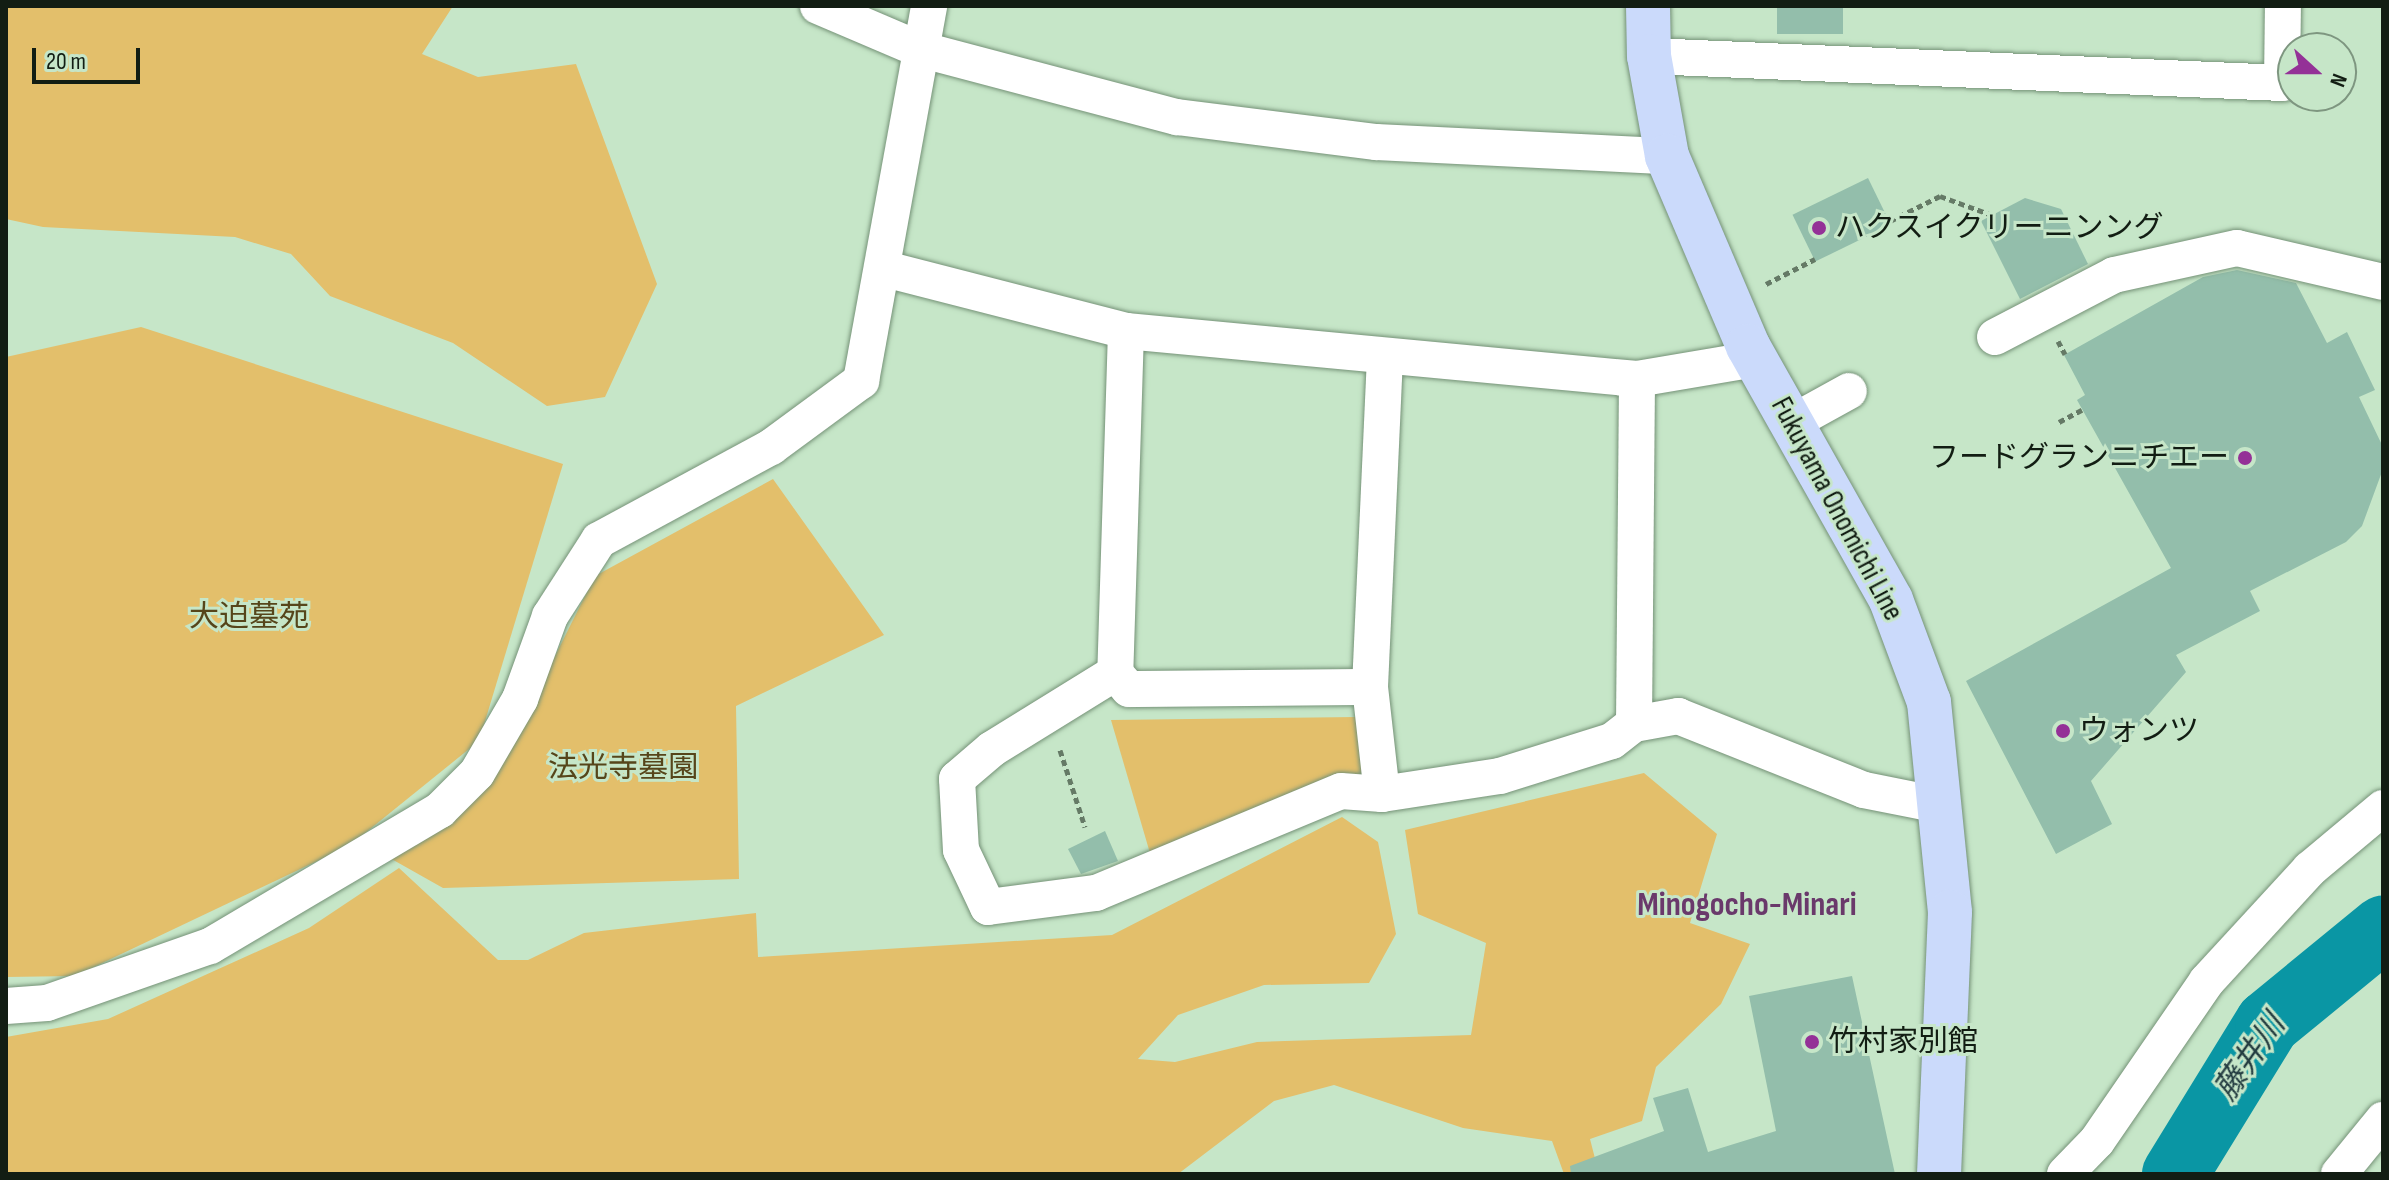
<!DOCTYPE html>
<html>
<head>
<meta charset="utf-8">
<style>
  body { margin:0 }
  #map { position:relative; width:2389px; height:1180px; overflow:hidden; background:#c6e6c8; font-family:"Sofia Sans Condensed","Noto Sans JP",sans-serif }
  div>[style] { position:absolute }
  .green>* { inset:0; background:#e3bf6b }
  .river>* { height:66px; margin:-33px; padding:0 33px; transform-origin:33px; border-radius:33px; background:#0a96a4 }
  .building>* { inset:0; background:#93beab; transform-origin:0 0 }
  .path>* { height:5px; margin-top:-2.5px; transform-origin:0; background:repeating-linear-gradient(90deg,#657a66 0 6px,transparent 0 10px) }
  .roads { filter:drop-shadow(0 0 2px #759277) drop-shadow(0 0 2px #759277) }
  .minor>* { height:36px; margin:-18px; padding:0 18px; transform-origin:18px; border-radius:18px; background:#fff }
  .major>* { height:44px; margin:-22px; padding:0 22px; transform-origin:22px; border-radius:22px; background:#cbdafb }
  .dots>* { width:22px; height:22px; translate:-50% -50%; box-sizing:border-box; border:4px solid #c6e6c8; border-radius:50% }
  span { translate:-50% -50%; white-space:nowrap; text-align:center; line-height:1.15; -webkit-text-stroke:6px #c6e6c8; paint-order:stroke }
  .poi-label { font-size:30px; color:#121d13 }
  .left { translate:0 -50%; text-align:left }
  .right { translate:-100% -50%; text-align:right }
  .street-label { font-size:30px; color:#121d13 }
  .park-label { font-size:30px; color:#56451a }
  .water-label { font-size:32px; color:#233c40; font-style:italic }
  .quarter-label { font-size:34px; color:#6a396b; font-weight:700 }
  .frame { position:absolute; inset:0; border:8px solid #121d13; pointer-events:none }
  .north { position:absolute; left:2277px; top:32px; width:80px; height:80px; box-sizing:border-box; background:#c6e6c8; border:2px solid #7e9680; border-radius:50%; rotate:111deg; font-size:22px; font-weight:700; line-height:32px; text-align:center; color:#121d13 }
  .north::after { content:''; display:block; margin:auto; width:28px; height:36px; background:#943197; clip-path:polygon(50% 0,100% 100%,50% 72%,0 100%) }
  .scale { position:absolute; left:32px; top:48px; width:108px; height:36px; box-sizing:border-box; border:4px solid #121d13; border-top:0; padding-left:10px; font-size:24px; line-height:28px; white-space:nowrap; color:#121d13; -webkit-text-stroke:6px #c6e6c8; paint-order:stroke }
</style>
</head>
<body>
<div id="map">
  <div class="green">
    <div style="clip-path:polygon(6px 6px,453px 6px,422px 54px,478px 77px,576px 64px,657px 284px,605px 397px,547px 406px,453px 343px,330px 296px,291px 254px,235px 237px,43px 227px,6px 219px)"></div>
    <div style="clip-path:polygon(141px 327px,563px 464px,479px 741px,349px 846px,75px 976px,6px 977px,6px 357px)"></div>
    <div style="clip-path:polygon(773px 479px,884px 635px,736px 706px,739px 879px,443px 888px,388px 857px,538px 690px,595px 576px)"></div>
    <div style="clip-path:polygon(1357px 717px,1364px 781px,1152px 860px,1111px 720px)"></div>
    <div style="clip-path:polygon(1644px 773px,1717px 834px,1690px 923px,1750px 944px,1721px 1004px,1656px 1067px,1642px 1121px,1590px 1139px,1599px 1174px,1564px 1174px,1552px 1141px,1463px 1128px,1334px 1085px,1274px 1101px,1178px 1174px,6px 1174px,6px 1037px,108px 1019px,309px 928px,399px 868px,498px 960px,528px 960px,584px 933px,756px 913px,758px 957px,1112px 935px,1342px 817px,1378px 842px,1396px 934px,1369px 983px,1264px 985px,1178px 1015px,1138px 1059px,1175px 1062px,1257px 1042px,1471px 1035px,1486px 943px,1418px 914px,1405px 830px)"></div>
  </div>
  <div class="river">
    <div style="left:2175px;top:1174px;width:177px;rotate:-58.4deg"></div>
    <div style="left:2268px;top:1023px;width:149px;rotate:-39.3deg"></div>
  </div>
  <div class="building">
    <div style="left:1777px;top:6px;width:66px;height:28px"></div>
    <div style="left:1868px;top:178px;width:52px;height:84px;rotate:64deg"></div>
    <div style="clip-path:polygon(2025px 198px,2061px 209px,2088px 264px,2020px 299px,1981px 221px)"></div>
    <div style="clip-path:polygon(2237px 270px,2296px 283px,2327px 343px,2347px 332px,2375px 390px,2359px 397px,2383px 447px,2383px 469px,2362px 526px,2346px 542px,2250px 591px,2260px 611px,2176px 655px,2186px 672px,2091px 781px,2112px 824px,2056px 854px,1966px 681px,2171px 568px,2077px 400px,2085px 395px,2064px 355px,2203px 277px)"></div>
    <div style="clip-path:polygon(1105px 831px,1118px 861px,1081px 874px,1068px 849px)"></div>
    <div style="clip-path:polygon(1852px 976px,1895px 1174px,1571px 1174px,1570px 1166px,1664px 1131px,1653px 1098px,1688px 1088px,1708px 1152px,1776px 1131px,1749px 996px)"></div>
  </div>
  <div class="path">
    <div style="left:1890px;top:221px;width:56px;rotate:-26.6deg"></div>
    <div style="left:1940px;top:196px;width:55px;rotate:20.1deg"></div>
    <div style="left:1766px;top:284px;width:55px;rotate:-27deg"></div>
    <div style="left:2058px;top:341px;width:15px;rotate:62deg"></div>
    <div style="left:2059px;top:422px;width:26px;rotate:-28deg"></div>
    <div style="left:1060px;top:750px;width:81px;rotate:72deg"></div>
  </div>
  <div class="roads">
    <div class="minor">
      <div style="left:818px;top:6px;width:110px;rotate:23.1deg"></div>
      <div style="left:919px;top:49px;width:267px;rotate:14.8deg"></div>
      <div style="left:1177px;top:117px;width:201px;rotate:7.2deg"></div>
      <div style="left:1376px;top:142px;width:291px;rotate:2.8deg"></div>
      <div style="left:1649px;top:56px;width:634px;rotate:2.44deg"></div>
      <div style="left:2282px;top:83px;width:77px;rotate:-89.3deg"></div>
      <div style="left:885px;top:269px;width:249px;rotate:14.4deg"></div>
      <div style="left:1126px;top:331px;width:513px;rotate:5.37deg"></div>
      <div style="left:1637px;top:379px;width:120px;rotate:-9.6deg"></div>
      <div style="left:1126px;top:331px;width:342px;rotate:91.8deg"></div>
      <div style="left:1115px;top:673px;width:21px;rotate:49deg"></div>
      <div style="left:1129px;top:689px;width:241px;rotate:-0.5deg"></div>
      <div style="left:1995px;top:337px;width:134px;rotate:-27.5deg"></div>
      <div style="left:2114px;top:275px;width:126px;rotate:-12.4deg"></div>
      <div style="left:2237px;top:248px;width:150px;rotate:13.1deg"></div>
      <div style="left:1791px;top:423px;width:66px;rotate:-28.9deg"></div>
      <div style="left:1115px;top:673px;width:145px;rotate:148.3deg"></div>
      <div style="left:992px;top:749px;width:46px;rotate:139.4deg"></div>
      <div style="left:957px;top:779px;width:71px;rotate:86.8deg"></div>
      <div style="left:961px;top:850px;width:63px;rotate:64.7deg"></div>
      <div style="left:988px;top:907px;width:109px;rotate:-7.4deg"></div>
      <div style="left:1096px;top:893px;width:265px;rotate:-22.6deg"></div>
      <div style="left:1341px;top:791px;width:41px;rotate:4.2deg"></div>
      <div style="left:1382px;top:794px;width:119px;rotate:-8.7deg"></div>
      <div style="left:1500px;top:776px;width:117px;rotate:-17.4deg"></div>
      <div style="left:1612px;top:741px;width:28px;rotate:-38deg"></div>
      <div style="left:1634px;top:724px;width:45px;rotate:-10.3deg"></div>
      <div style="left:1678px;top:716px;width:200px;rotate:21.7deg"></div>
      <div style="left:1864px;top:790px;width:76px;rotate:11.3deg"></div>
      <div style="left:1634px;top:724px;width:345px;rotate:-89.5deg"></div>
      <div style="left:1382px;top:794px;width:108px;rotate:-96.4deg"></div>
      <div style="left:1370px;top:687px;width:329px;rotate:-87.4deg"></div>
      <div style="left:6px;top:1006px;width:41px;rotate:-4.2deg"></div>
      <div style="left:47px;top:1003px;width:173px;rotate:-19.3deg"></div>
      <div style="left:210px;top:946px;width:267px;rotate:-30.6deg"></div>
      <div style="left:440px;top:810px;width:52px;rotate:-45deg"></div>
      <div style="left:477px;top:773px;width:86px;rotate:-59.8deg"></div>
      <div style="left:520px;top:699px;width:88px;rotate:-70.1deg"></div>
      <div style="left:550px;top:616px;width:90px;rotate:-57.2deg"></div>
      <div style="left:599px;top:540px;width:196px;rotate:-28.4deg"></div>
      <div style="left:771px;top:447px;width:112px;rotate:-36.3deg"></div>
      <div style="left:861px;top:381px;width:381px;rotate:-79.7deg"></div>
      <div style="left:2065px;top:1174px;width:46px;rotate:-45.9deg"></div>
      <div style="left:2097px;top:1141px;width:194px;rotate:-55.5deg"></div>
      <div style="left:2207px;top:981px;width:152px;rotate:-47.4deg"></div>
      <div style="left:2310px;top:869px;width:95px;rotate:-39.9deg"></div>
      <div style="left:2339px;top:1174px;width:70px;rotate:-50.8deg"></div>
    </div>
    <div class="major">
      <div style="left:1648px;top:6px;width:50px;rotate:88.9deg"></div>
      <div style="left:1649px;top:56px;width:102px;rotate:79.8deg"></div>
      <div style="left:1667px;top:156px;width:207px;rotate:66.9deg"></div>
      <div style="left:1748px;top:346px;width:291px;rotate:60.6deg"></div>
      <div style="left:1891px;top:600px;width:109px;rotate:69.6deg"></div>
      <div style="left:1929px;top:702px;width:211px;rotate:84.3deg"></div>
      <div style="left:1950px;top:912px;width:262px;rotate:92.4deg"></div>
    </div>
  </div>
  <div class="dots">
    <div style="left:1819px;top:228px;background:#943197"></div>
    <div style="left:2245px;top:458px;background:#943197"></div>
    <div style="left:2063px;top:731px;background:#943197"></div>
    <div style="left:1812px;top:1042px;background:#943197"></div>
  </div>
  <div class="poi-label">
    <span class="left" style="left:1835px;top:228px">ハクスイクリーニンング</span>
    <span class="right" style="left:2229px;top:458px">フードグランニチエー</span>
    <span class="left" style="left:2079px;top:731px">ウォンツ</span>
    <span class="left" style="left:1828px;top:1042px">竹村家別館</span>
  </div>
  <div class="street-label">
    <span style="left:1837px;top:509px;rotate:62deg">Fukuyama Onomichi Line</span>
  </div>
  <div class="park-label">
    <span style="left:249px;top:617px">大迫墓苑</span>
    <span style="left:623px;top:768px">法光寺墓園</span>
  </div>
  <div class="water-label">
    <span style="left:2251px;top:1058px;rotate:-55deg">藤井川</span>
  </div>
  <div class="quarter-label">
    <span style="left:1747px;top:905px">Minogocho-Minari</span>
  </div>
  <div class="frame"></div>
  <div class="north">N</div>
  <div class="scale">20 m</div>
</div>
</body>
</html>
